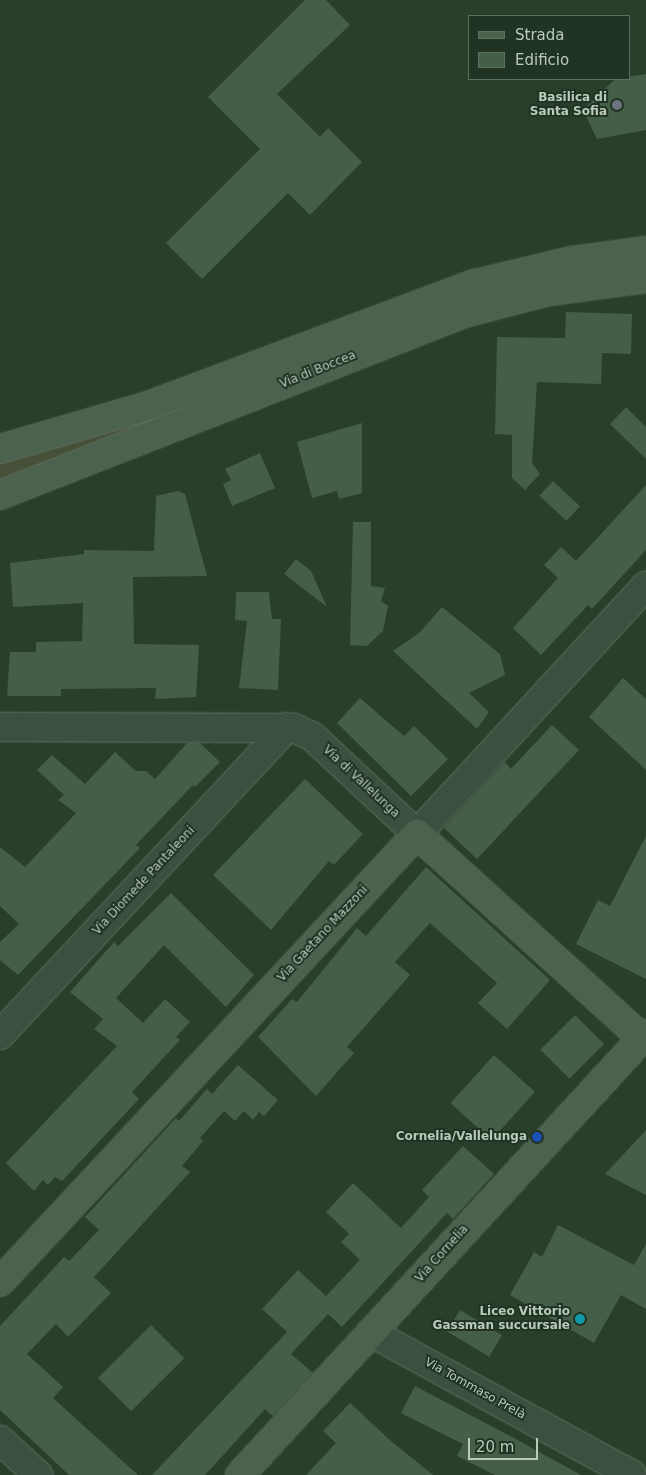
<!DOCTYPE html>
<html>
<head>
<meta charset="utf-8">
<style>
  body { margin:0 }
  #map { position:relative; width:646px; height:1475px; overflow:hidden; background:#293f2a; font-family:"DejaVu Sans",sans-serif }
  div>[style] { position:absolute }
  .green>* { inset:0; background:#475039 }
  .building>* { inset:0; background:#455e47; transform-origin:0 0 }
  .roads { filter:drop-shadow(0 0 1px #607262) drop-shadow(0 0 1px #607262) }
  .street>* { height:28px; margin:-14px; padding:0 14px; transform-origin:14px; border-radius:14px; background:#3d4f3e }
  .secondary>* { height:28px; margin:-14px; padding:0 14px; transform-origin:14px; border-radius:14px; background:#4b624e }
  .dots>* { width:14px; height:14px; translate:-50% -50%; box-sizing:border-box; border:2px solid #213423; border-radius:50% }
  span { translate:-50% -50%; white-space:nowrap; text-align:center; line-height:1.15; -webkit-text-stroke:4px #213423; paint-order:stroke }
  .poi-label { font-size:12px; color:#b9cabb; font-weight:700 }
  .right { translate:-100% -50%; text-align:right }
  .street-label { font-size:12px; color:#b9cabb }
  .legend { position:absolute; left:468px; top:15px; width:162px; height:65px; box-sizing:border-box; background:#213423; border:1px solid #5e7060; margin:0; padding:6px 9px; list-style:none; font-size:15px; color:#b9cabb }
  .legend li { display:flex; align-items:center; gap:10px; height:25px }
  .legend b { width:25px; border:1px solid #5e7060 }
  .scale { position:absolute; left:468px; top:1438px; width:70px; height:22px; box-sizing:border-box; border:2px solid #b9cabb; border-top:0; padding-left:6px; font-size:15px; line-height:18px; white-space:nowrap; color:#b9cabb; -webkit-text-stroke:4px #213423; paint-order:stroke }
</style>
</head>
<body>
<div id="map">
  <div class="green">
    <div style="clip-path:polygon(176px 411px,0 482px,0 463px)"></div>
  </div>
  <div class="building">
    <div style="clip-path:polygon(305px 0,326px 0,350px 25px,277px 94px,320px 137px,328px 128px,362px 162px,310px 215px,288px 193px,202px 279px,166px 243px,260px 149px,208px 97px)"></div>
    <div style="clip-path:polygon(646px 74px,646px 130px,597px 139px,583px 110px,615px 79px)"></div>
    <div style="clip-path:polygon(566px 312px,632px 314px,631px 354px,602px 353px,601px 384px,537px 382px,532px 463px,540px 474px,525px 490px,512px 478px,512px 435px,495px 434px,497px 337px,565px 338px)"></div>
    <div style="clip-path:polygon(626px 407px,646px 427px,646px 459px,610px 424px)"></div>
    <div style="clip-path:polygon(362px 423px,362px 493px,339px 499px,337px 491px,312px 498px,297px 442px)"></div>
    <div style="clip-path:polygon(260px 453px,275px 488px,232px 506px,223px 484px,231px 480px,225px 469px)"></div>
    <div style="left:553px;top:481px;width:37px;height:20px;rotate:43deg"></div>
    <div style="clip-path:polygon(646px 485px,646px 550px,592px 609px,588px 605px,541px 655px,513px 628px,558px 578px,544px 565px,561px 547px,576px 561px)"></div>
    <div style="clip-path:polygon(178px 491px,185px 494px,207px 576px,133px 577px,134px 644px,199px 645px,196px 697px,155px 699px,156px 688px,61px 689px,61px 696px,7px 696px,10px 652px,36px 652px,36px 642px,82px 641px,83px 603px,13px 607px,10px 563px,84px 554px,84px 550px,154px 551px,156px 496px)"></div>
    <div style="clip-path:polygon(353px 522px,371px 522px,371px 586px,385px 588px,381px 601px,388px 606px,383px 631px,367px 646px,350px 645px)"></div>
    <div style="clip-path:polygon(296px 559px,311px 571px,327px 607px,284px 574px)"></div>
    <div style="clip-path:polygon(236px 592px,269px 592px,272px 619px,281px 619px,278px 690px,239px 688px,247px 621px,235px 620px)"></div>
    <div style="clip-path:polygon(442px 607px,500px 654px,505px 675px,469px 693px,489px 712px,477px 729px,393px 651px,419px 633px)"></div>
    <div style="clip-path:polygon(623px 678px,646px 699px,646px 770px,589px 717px)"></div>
    <div style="clip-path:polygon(360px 698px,404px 736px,414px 726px,448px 759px,411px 796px,337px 723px)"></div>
    <div style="clip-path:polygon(552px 725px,579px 750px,477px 859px,444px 828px,505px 762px,511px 769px)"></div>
    <div style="clip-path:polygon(187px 743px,200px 743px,220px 762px,195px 787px,193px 785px,136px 845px,140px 848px,18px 975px,0 960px,0 942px,19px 924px,0 906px,0 847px,25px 867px,76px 813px,58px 800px,64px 795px,37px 770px,52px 755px,85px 784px,115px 752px,136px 771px,146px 771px,155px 779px)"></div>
    <div style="clip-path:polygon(305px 779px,363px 834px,334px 865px,329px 861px,271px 930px,213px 875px)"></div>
    <div style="clip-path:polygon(646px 836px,646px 979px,576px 944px,598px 900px,610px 906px)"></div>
    <div style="clip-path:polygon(426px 867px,550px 980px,507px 1029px,478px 1003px,497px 983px,430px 923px,395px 962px,410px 975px,347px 1047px,354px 1053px,316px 1096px,258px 1037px,292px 999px,297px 1002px,357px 928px,366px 936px)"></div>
    <div style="clip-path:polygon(171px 893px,254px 975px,226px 1007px,164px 945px,116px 998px,143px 1023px,165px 999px,190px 1022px,176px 1037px,180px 1040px,132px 1092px,139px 1099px,62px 1181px,55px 1177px,48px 1185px,43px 1180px,34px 1191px,6px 1163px,117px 1046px,94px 1029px,103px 1019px,70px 992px,114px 942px,118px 946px)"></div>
    <div style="left:575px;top:1015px;width:41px;height:49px;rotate:45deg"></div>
    <div style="left:494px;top:1055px;width:55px;height:65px;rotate:42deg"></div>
    <div style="clip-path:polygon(238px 1065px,278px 1100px,264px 1116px,259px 1112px,253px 1120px,244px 1111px,235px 1121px,224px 1111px,200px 1138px,203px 1141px,182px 1166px,190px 1172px,94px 1277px,111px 1293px,68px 1337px,56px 1324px,27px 1354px,63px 1387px,53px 1398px,138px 1475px,69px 1475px,0 1410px,0 1326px,64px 1257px,69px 1261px,99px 1230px,85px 1217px,176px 1118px,179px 1121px,207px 1089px,212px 1094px)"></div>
    <div style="clip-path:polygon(646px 1130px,646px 1195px,605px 1174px)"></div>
    <div style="clip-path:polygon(463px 1146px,494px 1174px,453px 1219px,447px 1213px,342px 1327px,328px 1314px,291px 1354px,313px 1373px,273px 1416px,265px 1409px,205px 1475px,152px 1475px,287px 1332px,262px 1309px,298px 1270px,326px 1296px,360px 1260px,341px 1242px,349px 1234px,326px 1212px,353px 1183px,401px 1228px,429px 1197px,422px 1190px)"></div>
    <div style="clip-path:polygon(558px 1225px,634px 1265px,646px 1244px,646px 1309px,621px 1295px,594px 1343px,510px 1295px,534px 1252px,542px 1257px)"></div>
    <div style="left:460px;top:1310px;width:49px;height:25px;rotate:31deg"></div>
    <div style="left:151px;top:1325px;width:47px;height:75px;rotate:45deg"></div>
    <div style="clip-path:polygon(415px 1386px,514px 1438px,581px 1475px,495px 1475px,457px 1456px,463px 1444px,401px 1413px)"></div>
    <div style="clip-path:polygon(350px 1403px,391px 1441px,433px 1475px,306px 1475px,336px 1443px,323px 1431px)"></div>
  </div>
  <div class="roads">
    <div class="street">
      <div style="left:0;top:727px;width:294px;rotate:0.2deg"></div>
      <div style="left:294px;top:728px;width:21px;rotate:25deg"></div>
      <div style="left:313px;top:737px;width:142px;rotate:43deg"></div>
      <div style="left:417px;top:834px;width:338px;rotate:-47.3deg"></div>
      <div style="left:0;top:1035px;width:421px;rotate:-47deg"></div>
      <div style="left:372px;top:1333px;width:296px;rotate:28.6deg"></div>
      <div style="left:0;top:1440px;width:52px;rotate:42.6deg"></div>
    </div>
    <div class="secondary">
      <div style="left:0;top:449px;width:154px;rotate:-16.2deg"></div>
      <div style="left:148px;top:406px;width:349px;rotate:-20.5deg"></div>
      <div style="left:475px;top:284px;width:100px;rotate:-13.3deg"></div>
      <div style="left:572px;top:261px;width:75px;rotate:-7.7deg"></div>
      <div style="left:0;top:495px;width:498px;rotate:-21.4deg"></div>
      <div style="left:464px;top:313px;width:88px;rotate:-14.5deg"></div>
      <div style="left:549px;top:291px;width:98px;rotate:-7.6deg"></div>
      <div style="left:0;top:1282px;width:612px;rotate:-47.05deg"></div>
      <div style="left:417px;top:834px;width:304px;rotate:42.2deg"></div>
      <div style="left:240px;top:1475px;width:599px;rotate:-47.37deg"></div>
    </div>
  </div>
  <div class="dots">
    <div style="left:617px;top:105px;background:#6b7280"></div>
    <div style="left:537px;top:1137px;background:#1a4fb4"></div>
    <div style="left:580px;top:1319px;background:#0f9aa8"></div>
  </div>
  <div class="poi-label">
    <span class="right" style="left:607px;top:105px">Basilica di<br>Santa Sofia</span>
    <span class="right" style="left:527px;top:1137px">Cornelia/Vallelunga</span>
    <span class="right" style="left:570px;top:1319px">Liceo Vittorio<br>Gassman succursale</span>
  </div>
  <div class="street-label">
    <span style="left:318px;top:370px;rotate:-22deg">Via di Boccea</span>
    <span style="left:361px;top:782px;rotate:43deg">Via di Vallelunga</span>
    <span style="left:144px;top:881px;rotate:-47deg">Via Diomede Pantaleoni</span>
    <span style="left:323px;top:934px;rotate:-47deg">Via Gaetano Mazzoni</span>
    <span style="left:442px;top:1254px;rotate:-48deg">Via Cornelia</span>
    <span style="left:475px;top:1389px;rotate:29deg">Via Tommaso Prelà</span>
  </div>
  <ul class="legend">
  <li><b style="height:6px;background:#4b624e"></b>Strada</li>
  <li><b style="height:14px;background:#455e47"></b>Edificio</li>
  </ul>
  <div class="scale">20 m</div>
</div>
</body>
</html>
